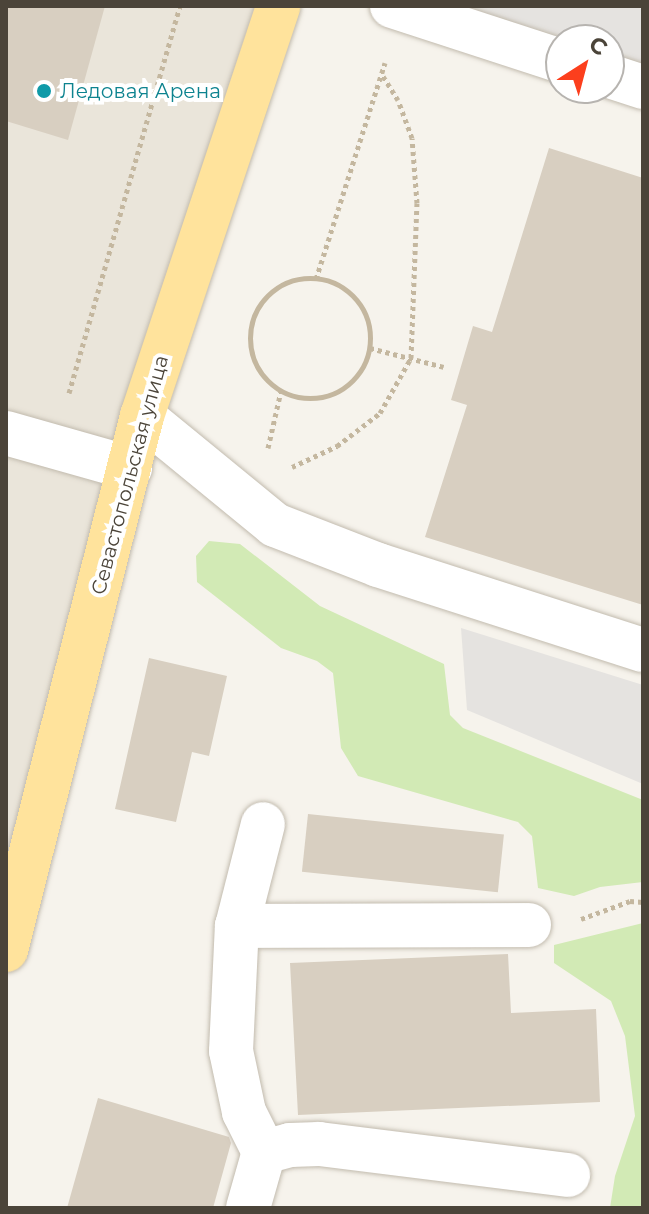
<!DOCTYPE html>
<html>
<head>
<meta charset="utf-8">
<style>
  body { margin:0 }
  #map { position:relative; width:649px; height:1214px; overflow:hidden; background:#f6f3ec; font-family:Montserrat,sans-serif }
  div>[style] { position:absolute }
  .residential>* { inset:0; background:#eae5da }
  .green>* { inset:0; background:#d2eab5 }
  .parking>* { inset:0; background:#e5e3e0 }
  .building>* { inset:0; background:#d8cfc1; transform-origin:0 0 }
  .path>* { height:5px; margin-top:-2.5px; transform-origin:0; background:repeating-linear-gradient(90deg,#c4b79f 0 4px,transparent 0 8px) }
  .path>.ring { margin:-2.5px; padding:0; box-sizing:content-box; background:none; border:5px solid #c4b79f; border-radius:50% }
  .roads { filter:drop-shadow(0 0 2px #c2bbae) drop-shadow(0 0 2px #c2bbae) }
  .minor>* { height:44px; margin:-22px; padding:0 22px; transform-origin:22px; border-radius:22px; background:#fff }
  .major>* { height:44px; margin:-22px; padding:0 22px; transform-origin:22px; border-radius:22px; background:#ffe39c }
  .dots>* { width:22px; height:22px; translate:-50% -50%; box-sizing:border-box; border:4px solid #fff; border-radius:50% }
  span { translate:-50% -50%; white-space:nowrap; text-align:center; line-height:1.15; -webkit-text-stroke:8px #fff; paint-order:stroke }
  .culture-label { font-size:20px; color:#0d838f }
  .left { translate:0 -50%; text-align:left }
  .street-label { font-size:20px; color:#4b4439 }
  .frame { position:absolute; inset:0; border:8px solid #4b4439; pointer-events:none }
  .north { position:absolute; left:545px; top:24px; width:80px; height:80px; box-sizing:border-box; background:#fff; border:2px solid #b7b4b0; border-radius:50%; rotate:36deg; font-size:22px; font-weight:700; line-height:32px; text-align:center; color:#4b4439 }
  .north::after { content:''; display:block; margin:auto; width:28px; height:36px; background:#fc3f1d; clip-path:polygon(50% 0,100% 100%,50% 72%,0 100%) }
</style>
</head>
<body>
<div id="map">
  <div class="residential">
    <div style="clip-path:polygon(6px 6px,255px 6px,6px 885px)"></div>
  </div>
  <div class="green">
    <div style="clip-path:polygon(209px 541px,240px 544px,320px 606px,444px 664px,450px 715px,463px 728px,643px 800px,643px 882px,600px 887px,574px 896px,538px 888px,532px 836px,518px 822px,358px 776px,341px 748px,333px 673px,317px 661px,281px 648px,197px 582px,196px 556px)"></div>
    <div style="clip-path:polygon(643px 923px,643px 1208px,610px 1208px,615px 1176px,635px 1116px,625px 1036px,611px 1001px,554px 963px,554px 945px)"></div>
  </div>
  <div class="parking">
    <div style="clip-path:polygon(445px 6px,632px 6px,643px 9px,643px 85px,609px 74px,609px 40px,561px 40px)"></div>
    <div style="clip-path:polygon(461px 628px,643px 685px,643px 784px,467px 710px)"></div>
  </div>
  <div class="building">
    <div style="clip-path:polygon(6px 6px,105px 6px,68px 140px,6px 121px)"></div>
    <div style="clip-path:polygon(549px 148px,643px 178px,643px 605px,425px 537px,467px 405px,451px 400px,473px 326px,492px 332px)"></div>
    <div style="clip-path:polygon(149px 658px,227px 676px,209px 756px,192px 752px,176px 822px,115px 809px)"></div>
    <div style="left:308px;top:814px;width:197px;height:58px;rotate:6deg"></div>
    <div style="clip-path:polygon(508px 954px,511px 1013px,596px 1009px,600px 1102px,298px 1115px,290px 963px)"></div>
    <div style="clip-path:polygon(98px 1098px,229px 1137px,231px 1143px,213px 1208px,67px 1208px)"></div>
  </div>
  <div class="path">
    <div class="ring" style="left:250px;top:278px;width:115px;height:115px"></div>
    <div style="left:316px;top:279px;width:227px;rotate:-72.3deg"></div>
    <div style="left:370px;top:348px;width:76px;rotate:14.4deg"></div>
    <div style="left:69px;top:393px;width:403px;rotate:-74deg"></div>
    <div style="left:268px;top:448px;width:58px;rotate:-77.2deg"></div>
    <div style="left:292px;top:467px;width:50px;rotate:-25deg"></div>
    <div style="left:337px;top:446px;width:54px;rotate:-37.5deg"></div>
    <div style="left:380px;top:413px;width:63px;rotate:-60.6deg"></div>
    <div style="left:411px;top:358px;width:155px;rotate:-87.8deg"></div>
    <div style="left:417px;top:203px;width:65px;rotate:-94.4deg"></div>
    <div style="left:412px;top:138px;width:40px;rotate:-110.2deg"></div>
    <div style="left:398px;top:100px;width:31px;rotate:-122deg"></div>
    <div style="left:581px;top:919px;width:52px;rotate:-20.2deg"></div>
    <div style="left:630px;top:901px;width:13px;rotate:4deg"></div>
  </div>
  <div class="roads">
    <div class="minor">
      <div style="left:392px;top:6px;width:178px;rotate:18deg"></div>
      <div style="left:609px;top:76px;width:36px;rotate:18deg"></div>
      <div style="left:142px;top:416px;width:172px;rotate:39.3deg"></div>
      <div style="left:275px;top:525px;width:110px;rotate:21.2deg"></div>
      <div style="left:378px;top:565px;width:278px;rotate:17.8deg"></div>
      <div style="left:6px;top:433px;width:129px;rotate:15.8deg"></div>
      <div style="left:237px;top:926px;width:105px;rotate:-75.7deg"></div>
      <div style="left:264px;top:1152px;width:45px;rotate:-116.6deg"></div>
      <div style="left:244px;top:1112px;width:62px;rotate:-102deg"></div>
      <div style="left:231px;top:1051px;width:125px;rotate:-87.3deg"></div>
      <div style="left:237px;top:926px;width:292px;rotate:-0.2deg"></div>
      <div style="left:248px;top:1208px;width:58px;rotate:-74.1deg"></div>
      <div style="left:264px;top:1152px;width:27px;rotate:-15deg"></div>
      <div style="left:290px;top:1145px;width:29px;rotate:-2deg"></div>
      <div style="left:319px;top:1144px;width:251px;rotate:7.1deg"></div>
    </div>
    <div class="major">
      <div style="left:6px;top:950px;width:551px;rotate:-75.71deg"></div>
      <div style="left:142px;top:416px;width:432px;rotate:-71.6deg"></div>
    </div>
  </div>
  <div class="dots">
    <div style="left:44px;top:91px;background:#0f9aa8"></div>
  </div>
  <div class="culture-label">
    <span class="left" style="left:60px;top:91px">Ледовая Арена</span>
  </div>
  <div class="street-label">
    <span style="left:130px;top:475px;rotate:-75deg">Севастопольская улица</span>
  </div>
  <div class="frame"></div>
  <div class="north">С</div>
</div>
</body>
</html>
